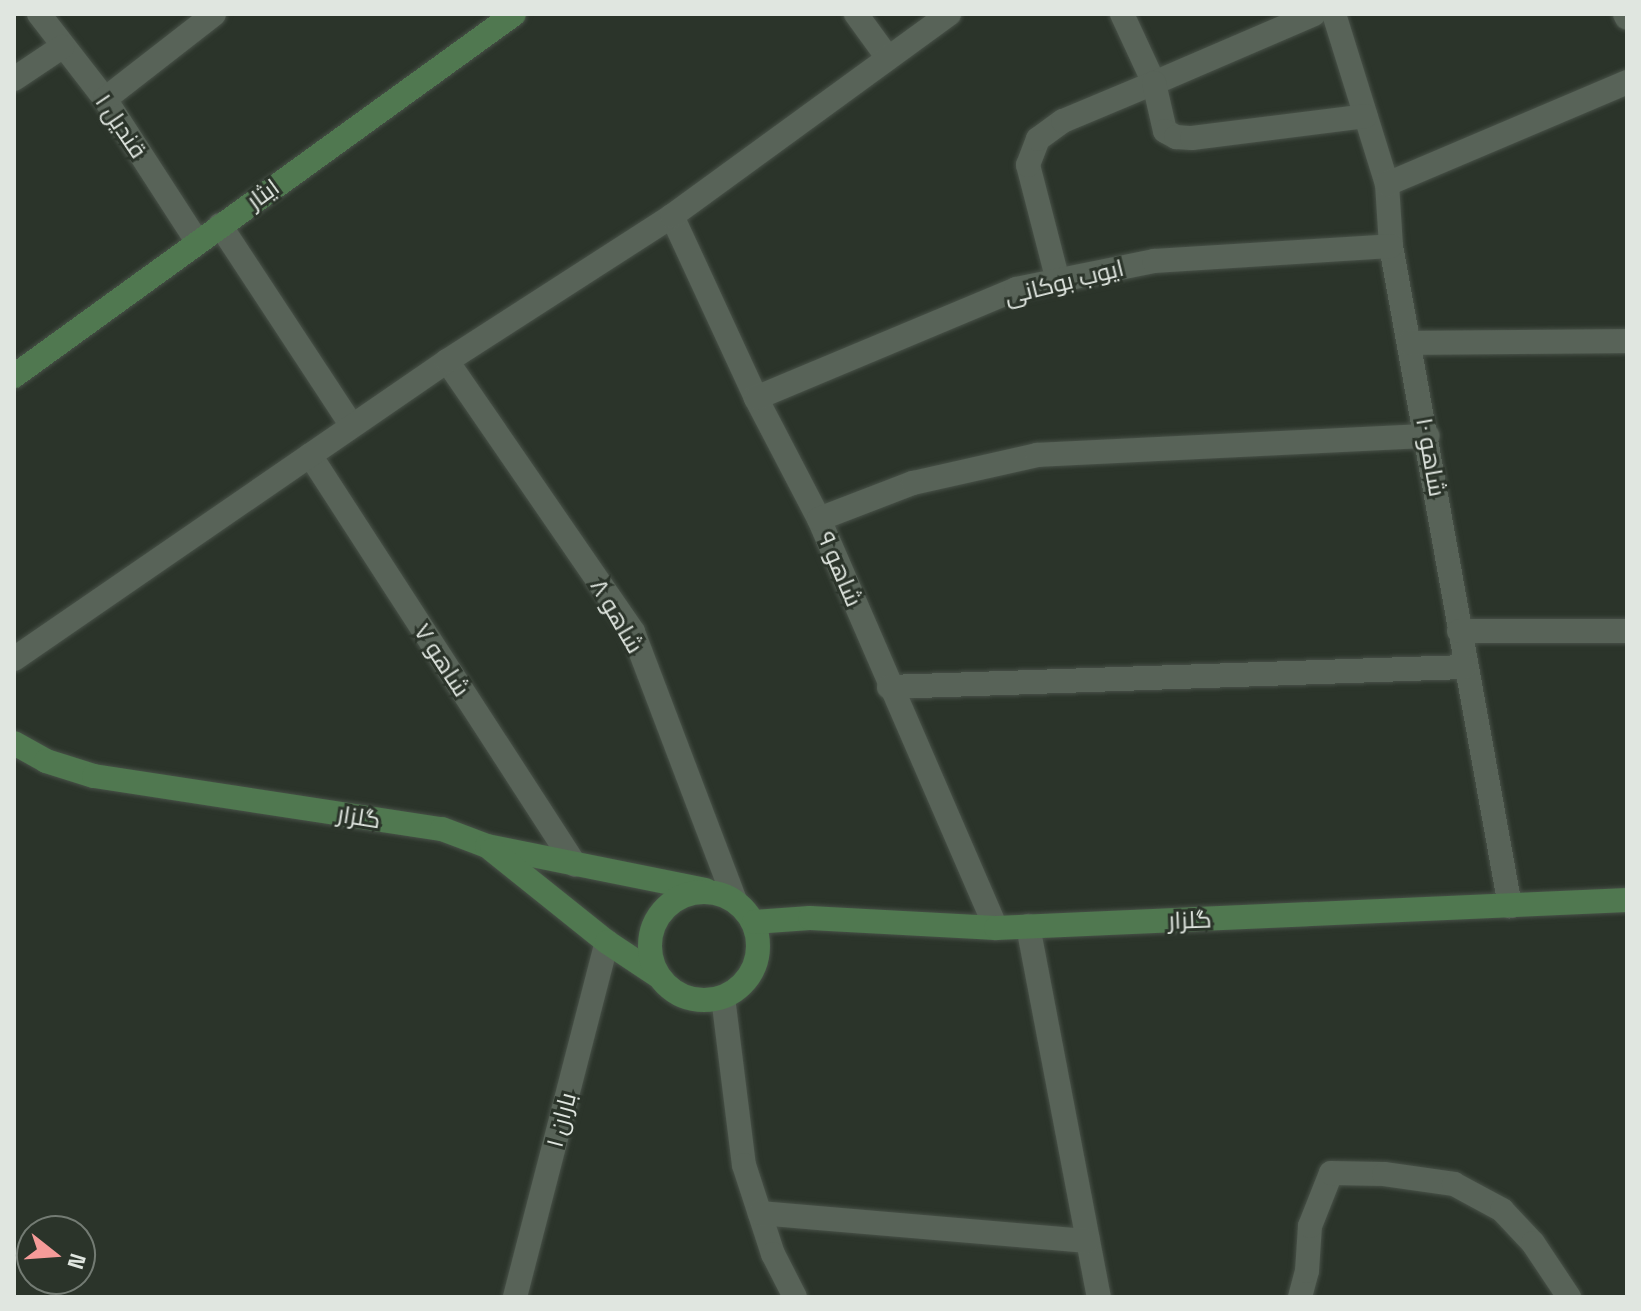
<!DOCTYPE html>
<html>
<head>
<meta charset="utf-8">
<style>
  body { margin:0 }
  #map { position:relative; width:1641px; height:1311px; overflow:hidden; background:#2b342a; font-family:"Space Grotesk",Cairo,sans-serif }
  div>[style] { position:absolute }
  .roads { filter:drop-shadow(0 0 2px #485148) drop-shadow(0 0 2px #485148) }
  .street>* { height:24px; margin:-12px; padding:0 12px; transform-origin:12px; border-radius:12px; background:#586358 }
  .secondary>* { height:24px; margin:-12px; padding:0 12px; transform-origin:12px; border-radius:12px; background:#507850 }
  .secondary>.ring { margin:-12px; padding:0; box-sizing:content-box; background:none; border:24px solid #507850; border-radius:50% }
  span { translate:-50% -50%; white-space:nowrap; text-align:center; line-height:1.15; -webkit-text-stroke:6px #2b342a; paint-order:stroke }
  .street-label { font-size:24px; color:#e0e6e0 }
  .frame { position:absolute; inset:0; border:16px solid #e0e6e0; pointer-events:none }
  .north { position:absolute; left:16px; top:1215px; width:80px; height:80px; box-sizing:border-box; background:#2b342a; border:2px solid #737b73; border-radius:50%; rotate:107deg; font-size:22px; font-weight:700; line-height:32px; text-align:center; color:#e0e6e0 }
  .north::after { content:''; display:block; margin:auto; width:28px; height:36px; background:#f59b99; clip-path:polygon(50% 0,100% 100%,50% 72%,0 100%) }
</style>
</head>
<body>
<div id="map">
  <div class="roads">
    <div class="street">
      <div style="left:39px;top:14px;width:108px;rotate:52.2deg"></div>
      <div style="left:105px;top:99px;width:169px;rotate:57.1deg"></div>
      <div style="left:856px;top:14px;width:54px;rotate:54deg"></div>
      <div style="left:1122px;top:14px;width:76px;rotate:65.1deg"></div>
      <div style="left:1154px;top:83px;width:174px;rotate:-23.3deg"></div>
      <div style="left:1334px;top:14px;width:178px;rotate:72.7deg"></div>
      <div style="left:1387px;top:184px;width:62px;rotate:86.3deg"></div>
      <div style="left:1391px;top:246px;width:671px;rotate:79.78deg"></div>
      <div style="left:1625px;top:14px;width:4px;rotate:63deg"></div>
      <div style="left:14px;top:79px;width:58px;rotate:-33.7deg"></div>
      <div style="left:105px;top:99px;width:138px;rotate:-37.9deg"></div>
      <div style="left:1387px;top:184px;width:261px;rotate:-23deg"></div>
      <div style="left:672px;top:216px;width:200px;rotate:65.2deg"></div>
      <div style="left:756px;top:398px;width:136px;rotate:62.5deg"></div>
      <div style="left:819px;top:519px;width:446px;rotate:66.6deg"></div>
      <div style="left:220px;top:225px;width:240px;rotate:56.7deg"></div>
      <div style="left:1058px;top:281px;width:120px;rotate:-104.5deg"></div>
      <div style="left:1028px;top:165px;width:28px;rotate:-69deg"></div>
      <div style="left:1038px;top:139px;width:31px;rotate:-36deg"></div>
      <div style="left:1063px;top:121px;width:99px;rotate:-22.7deg"></div>
      <div style="left:1154px;top:83px;width:49px;rotate:77.1deg"></div>
      <div style="left:1165px;top:131px;width:13px;rotate:29deg"></div>
      <div style="left:1176px;top:137px;width:16px;rotate:4deg"></div>
      <div style="left:1192px;top:138px;width:175px;rotate:-7.2deg"></div>
      <div style="left:1409px;top:343px;width:218px;rotate:-0.5deg"></div>
      <div style="left:447px;top:361px;width:329px;rotate:55.5deg"></div>
      <div style="left:633px;top:632px;width:287px;rotate:69.2deg"></div>
      <div style="left:756px;top:398px;width:282px;rotate:-22.7deg"></div>
      <div style="left:1016px;top:289px;width:141px;rotate:-11.5deg"></div>
      <div style="left:1154px;top:261px;width:237px;rotate:-3.6deg"></div>
      <div style="left:310px;top:455px;width:488px;rotate:57.1deg"></div>
      <div style="left:819px;top:519px;width:101px;rotate:-21deg"></div>
      <div style="left:913px;top:483px;width:127px;rotate:-12.7deg"></div>
      <div style="left:1037px;top:455px;width:391px;rotate:-2.8deg"></div>
      <div style="left:1459px;top:631px;width:168px"></div>
      <div style="left:14px;top:659px;width:526px;rotate:-34.54deg"></div>
      <div style="left:447px;top:361px;width:268px;rotate:-32.8deg"></div>
      <div style="left:672px;top:216px;width:343px;rotate:-36.1deg"></div>
      <div style="left:889px;top:687px;width:576px;rotate:-1.99deg"></div>
      <div style="left:1028px;top:926px;width:378px;rotate:79.2deg"></div>
      <div style="left:723px;top:997px;width:169px;rotate:82.9deg"></div>
      <div style="left:744px;top:1165px;width:94px;rotate:72deg"></div>
      <div style="left:773px;top:1254px;width:48px;rotate:62.9deg"></div>
      <div style="left:760px;top:1213px;width:329px;rotate:4.9deg"></div>
      <div style="left:515px;top:1297px;width:367px;rotate:-75.5deg"></div>
      <div style="left:1300px;top:1297px;width:27px;rotate:-75deg"></div>
      <div style="left:1307px;top:1271px;width:45px;rotate:-86.2deg"></div>
      <div style="left:1310px;top:1226px;width:57px;rotate:-68.4deg"></div>
      <div style="left:1331px;top:1173px;width:53px;rotate:1.1deg"></div>
      <div style="left:1384px;top:1174px;width:71px;rotate:8.1deg"></div>
      <div style="left:1454px;top:1184px;width:55px;rotate:28.4deg"></div>
      <div style="left:1502px;top:1210px;width:45px;rotate:46.8deg"></div>
      <div style="left:1533px;top:1243px;width:65px;rotate:56.3deg"></div>
    </div>
    <div class="secondary">
      <div style="left:14px;top:376px;width:617px;rotate:-35.9deg"></div>
      <div style="left:14px;top:743px;width:37px;rotate:29deg"></div>
      <div style="left:46px;top:761px;width:50px;rotate:17.4deg"></div>
      <div style="left:94px;top:776px;width:352px;rotate:8.7deg"></div>
      <div style="left:442px;top:829px;width:48px;rotate:20.7deg"></div>
      <div style="left:487px;top:846px;width:223px;rotate:11.4deg"></div>
      <div style="left:492px;top:850px;width:147px;rotate:38.7deg"></div>
      <div style="left:607px;top:942px;width:61px;rotate:33.7deg"></div>
      <div class="ring" style="left:650px;top:892px;width:84px;height:84px"></div>
      <div style="left:754px;top:922px;width:56px;rotate:-4.1deg"></div>
      <div style="left:810px;top:918px;width:186px;rotate:3.1deg"></div>
      <div style="left:996px;top:928px;width:632px;rotate:-2.54deg"></div>
    </div>
  </div>
  <div class="street-label">
    <span style="left:121px;top:126px;rotate:56deg">قندیل ۱</span>
    <span style="left:263px;top:194px;rotate:-36deg">ایثار</span>
    <span style="left:1064px;top:282px;rotate:-14deg">ایوب بوکانی</span>
    <span style="left:1431px;top:457px;rotate:80deg">شاهو ۱۰</span>
    <span style="left:840px;top:569px;rotate:67deg">شاهو ۹</span>
    <span style="left:617px;top:616px;rotate:60deg">شاهو ۸</span>
    <span style="left:442px;top:660px;rotate:57deg">شاهو ۷</span>
    <span style="left:359px;top:817px;rotate:9deg">گلزار</span>
    <span style="left:1190px;top:920px;rotate:-2deg">گلزار</span>
    <span style="left:561px;top:1120px;rotate:-75deg">باران ۱</span>
  </div>
  <div class="frame"></div>
  <div class="north">N</div>
</div>
</body>
</html>
